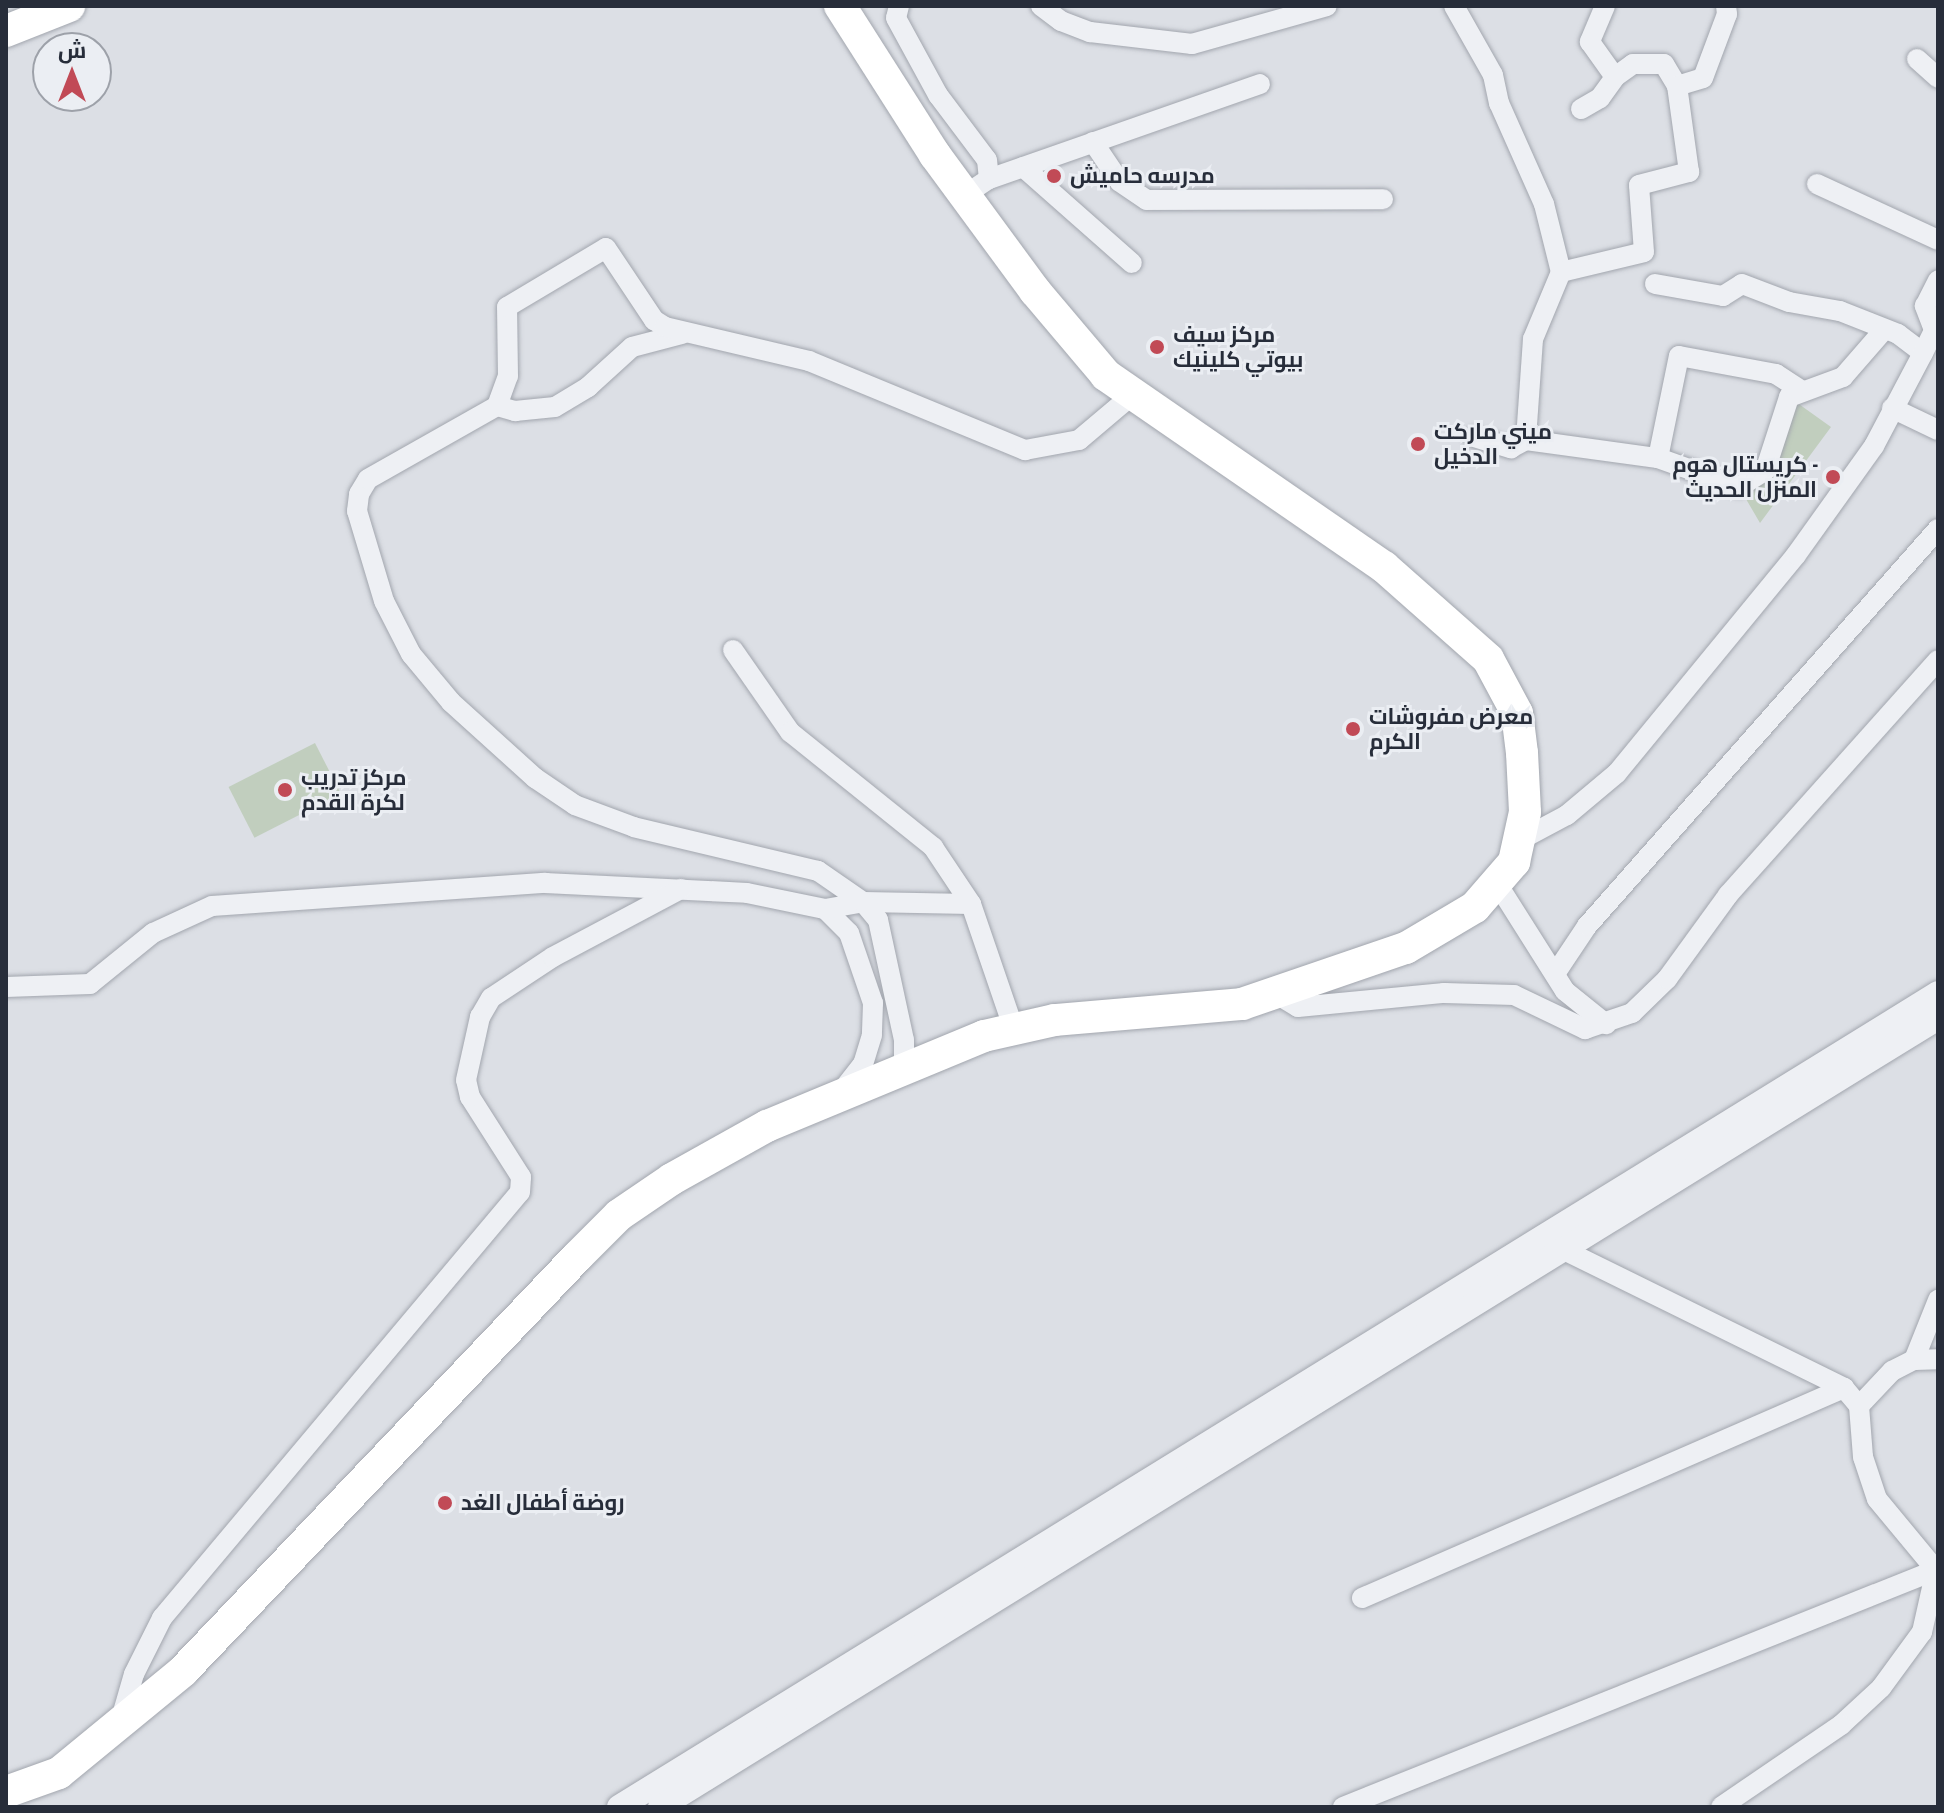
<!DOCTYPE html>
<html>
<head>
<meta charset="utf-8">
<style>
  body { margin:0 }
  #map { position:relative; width:1944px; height:1813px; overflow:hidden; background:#dcdfe5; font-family:"PT Sans Narrow",Cairo,sans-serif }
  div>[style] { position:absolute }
  .green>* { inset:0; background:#c1cebe; transform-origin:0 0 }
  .roads { filter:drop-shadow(0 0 2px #a2a6ae) drop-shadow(0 0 2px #a2a6ae) }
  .minor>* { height:20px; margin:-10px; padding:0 10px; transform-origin:10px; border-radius:10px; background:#eef0f4 }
  .tertiary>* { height:24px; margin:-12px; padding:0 12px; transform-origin:12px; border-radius:12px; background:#eef0f4 }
  .primary>* { height:32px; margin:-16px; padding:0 16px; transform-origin:16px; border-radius:16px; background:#fff }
  .dots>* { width:22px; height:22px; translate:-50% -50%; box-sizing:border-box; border:4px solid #ebeef3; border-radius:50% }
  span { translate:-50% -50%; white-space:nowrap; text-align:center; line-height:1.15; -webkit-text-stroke:6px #ebeef3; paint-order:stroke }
  .poi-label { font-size:22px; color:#272d3a; font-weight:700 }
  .left { translate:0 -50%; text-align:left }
  .right { translate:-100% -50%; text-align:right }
  .frame { position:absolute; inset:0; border:8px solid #272d3a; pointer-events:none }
  .north { position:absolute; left:32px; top:32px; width:80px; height:80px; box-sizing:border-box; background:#ebeef3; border:2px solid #9da1a9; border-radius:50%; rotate:0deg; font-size:22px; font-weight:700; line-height:32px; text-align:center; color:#272d3a }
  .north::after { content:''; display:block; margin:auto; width:28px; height:36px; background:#c14a56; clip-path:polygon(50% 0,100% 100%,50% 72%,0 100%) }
</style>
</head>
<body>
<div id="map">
  <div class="green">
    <div style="clip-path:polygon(1789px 397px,1831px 427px,1760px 523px,1739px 487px,1756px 478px)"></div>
    <div style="left:315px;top:743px;width:57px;height:97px;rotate:63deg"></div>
  </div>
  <div class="roads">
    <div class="minor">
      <div style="left:899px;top:6px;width:12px;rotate:104deg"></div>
      <div style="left:896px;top:18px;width:88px;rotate:61.4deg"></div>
      <div style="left:938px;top:95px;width:81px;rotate:53deg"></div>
      <div style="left:987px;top:160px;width:19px;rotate:84deg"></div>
      <div style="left:1041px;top:6px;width:25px;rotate:37deg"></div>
      <div style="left:1061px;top:21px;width:31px;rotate:21deg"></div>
      <div style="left:1090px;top:32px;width:103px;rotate:6.7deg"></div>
      <div style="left:1192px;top:44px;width:140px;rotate:-15.7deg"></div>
      <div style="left:1454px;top:6px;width:79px;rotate:60.5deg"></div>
      <div style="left:1493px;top:75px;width:29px;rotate:78deg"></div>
      <div style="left:1499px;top:103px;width:111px;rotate:66deg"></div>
      <div style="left:1544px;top:204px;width:70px;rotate:76deg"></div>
      <div style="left:1561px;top:272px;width:73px;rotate:112.7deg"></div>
      <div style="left:1533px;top:339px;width:101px;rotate:94deg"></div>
      <div style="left:1605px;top:6px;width:39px;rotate:113deg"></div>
      <div style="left:1590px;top:42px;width:43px;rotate:54.5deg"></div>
      <div style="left:1917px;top:59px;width:28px;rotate:42deg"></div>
      <div style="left:1581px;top:109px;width:22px;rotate:-30deg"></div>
      <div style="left:1600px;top:98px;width:26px;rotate:-54deg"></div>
      <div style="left:1615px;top:77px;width:22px;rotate:-36deg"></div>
      <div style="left:1633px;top:64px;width:31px"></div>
      <div style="left:1664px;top:64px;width:26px;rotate:59deg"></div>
      <div style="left:1093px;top:142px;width:48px;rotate:56deg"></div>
      <div style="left:1120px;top:182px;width:32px;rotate:34deg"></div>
      <div style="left:1147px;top:200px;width:236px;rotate:-0.2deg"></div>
      <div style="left:1023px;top:167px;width:145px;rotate:41.4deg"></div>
      <div style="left:1817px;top:184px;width:133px;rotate:24.8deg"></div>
      <div style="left:965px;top:195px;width:29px;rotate:-34deg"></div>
      <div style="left:989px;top:179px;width:287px;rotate:-19.3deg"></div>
      <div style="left:1561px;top:272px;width:85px;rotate:-13.5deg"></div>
      <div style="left:1644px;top:252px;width:67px;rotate:-94.3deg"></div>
      <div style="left:1639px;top:185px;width:52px;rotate:-14.6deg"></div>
      <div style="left:1689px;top:172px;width:87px;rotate:-97.9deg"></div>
      <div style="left:1677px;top:86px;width:27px;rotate:-17deg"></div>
      <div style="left:1703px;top:78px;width:68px;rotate:-69.4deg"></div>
      <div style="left:1727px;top:14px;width:8px;rotate:-97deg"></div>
      <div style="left:1655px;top:284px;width:69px;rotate:10deg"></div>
      <div style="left:1723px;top:296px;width:22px;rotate:-32deg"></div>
      <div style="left:1742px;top:284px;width:50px;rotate:21deg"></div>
      <div style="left:1789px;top:302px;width:52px;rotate:10deg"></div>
      <div style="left:1840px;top:311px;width:62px;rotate:21.6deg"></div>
      <div style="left:1898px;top:334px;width:31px;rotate:37deg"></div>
      <div style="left:497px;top:406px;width:19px;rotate:16deg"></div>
      <div style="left:515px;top:411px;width:40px;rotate:-5.7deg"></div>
      <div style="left:555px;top:407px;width:39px;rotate:-31deg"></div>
      <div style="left:588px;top:387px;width:59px;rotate:-42.3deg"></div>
      <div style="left:632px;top:347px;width:52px;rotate:-14.6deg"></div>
      <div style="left:1892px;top:408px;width:51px;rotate:25.6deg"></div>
      <div style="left:1474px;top:437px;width:39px;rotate:17deg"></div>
      <div style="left:1511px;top:448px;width:17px;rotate:-28deg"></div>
      <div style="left:1526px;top:440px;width:133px;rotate:7.8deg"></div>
      <div style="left:1658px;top:458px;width:86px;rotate:19.7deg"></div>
      <div style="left:1739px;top:487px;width:31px;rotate:-32deg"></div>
      <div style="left:1765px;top:471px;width:78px;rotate:-72deg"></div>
      <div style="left:1789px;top:397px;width:58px;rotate:-20.3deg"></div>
      <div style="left:1843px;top:377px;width:61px;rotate:-49deg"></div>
      <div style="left:1658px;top:458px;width:104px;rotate:-78.4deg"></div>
      <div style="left:1679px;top:356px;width:99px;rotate:10.5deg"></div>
      <div style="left:1776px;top:374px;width:31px;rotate:33deg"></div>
      <div style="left:733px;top:650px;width:100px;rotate:55.2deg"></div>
      <div style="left:790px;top:732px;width:184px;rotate:38.8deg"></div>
      <div style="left:933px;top:847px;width:69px;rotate:56.3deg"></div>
      <div style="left:971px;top:904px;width:130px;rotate:71.1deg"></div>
      <div style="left:1522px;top:839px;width:51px;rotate:-28.1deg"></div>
      <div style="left:1567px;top:815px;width:65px;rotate:-40deg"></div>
      <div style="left:1617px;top:773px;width:282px;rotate:-50.6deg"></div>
      <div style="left:1796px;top:555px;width:134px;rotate:-54.4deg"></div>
      <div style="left:1874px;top:446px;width:105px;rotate:-62.2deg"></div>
      <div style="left:1923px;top:353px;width:25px;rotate:-64deg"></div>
      <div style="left:1934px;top:330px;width:26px;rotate:-111deg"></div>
      <div style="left:1925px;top:306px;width:29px;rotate:-63deg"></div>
      <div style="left:1498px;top:885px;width:125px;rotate:57.7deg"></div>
      <div style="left:1565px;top:991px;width:53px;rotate:38.8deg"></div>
      <div style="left:825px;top:909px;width:34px;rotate:45deg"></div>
      <div style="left:849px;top:933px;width:74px;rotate:71.1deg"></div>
      <div style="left:873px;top:1003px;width:32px;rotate:92deg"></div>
      <div style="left:872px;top:1035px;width:30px;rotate:107deg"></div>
      <div style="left:863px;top:1064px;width:33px;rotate:128deg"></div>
      <div style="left:1555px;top:974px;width:58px;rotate:-56.3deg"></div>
      <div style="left:1587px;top:926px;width:530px;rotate:-48.52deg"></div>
      <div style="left:6px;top:987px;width:84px;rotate:-2deg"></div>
      <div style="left:90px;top:984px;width:81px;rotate:-39deg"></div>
      <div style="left:153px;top:933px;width:65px;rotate:-24.6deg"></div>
      <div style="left:212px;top:906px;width:334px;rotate:-4deg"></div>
      <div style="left:545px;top:883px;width:202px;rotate:2.8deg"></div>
      <div style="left:747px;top:893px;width:80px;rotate:11.6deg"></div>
      <div style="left:825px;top:909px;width:39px;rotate:-10deg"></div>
      <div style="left:863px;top:902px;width:108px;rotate:1.1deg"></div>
      <div style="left:1278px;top:995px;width:23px;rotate:31deg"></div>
      <div style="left:1298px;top:1007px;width:147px;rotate:-5.5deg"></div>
      <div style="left:1444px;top:993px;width:70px;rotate:1.6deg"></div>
      <div style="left:1514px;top:995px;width:79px;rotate:25.6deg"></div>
      <div style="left:1585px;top:1029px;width:50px;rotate:-18.8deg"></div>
      <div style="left:1632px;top:1013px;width:49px;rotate:-44.2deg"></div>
      <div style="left:1667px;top:979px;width:104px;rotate:-54deg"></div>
      <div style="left:1728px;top:895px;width:315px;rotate:-48.2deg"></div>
      <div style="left:904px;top:1066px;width:26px;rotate:-90deg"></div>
      <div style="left:904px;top:1040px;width:123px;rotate:-102.2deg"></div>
      <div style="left:878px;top:920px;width:23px;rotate:-130deg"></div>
      <div style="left:863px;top:902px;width:55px;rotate:-145.4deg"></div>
      <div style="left:818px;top:871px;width:189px;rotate:-166.6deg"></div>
      <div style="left:634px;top:827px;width:63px;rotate:-159.6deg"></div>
      <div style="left:575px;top:805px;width:48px;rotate:-146deg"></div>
      <div style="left:535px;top:778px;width:113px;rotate:-137.9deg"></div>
      <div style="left:451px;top:702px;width:62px;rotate:-129.8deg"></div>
      <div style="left:411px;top:654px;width:59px;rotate:-117deg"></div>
      <div style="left:384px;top:601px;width:94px;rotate:-106.7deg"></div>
      <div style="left:357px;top:511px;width:17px;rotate:-83deg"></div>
      <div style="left:359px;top:494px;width:17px;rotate:-59deg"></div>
      <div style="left:368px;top:479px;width:148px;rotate:-29.5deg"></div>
      <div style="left:497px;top:406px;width:32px;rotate:-70deg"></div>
      <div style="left:508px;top:376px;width:69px;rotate:-90.8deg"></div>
      <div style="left:507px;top:307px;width:115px;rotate:-30.8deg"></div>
      <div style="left:606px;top:248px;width:87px;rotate:56.3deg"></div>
      <div style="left:654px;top:320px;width:13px;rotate:32deg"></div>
      <div style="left:665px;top:327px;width:148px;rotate:13.3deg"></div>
      <div style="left:809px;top:361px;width:234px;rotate:22.4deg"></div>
      <div style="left:1025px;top:450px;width:55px;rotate:-10.5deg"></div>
      <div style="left:1079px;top:440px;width:68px;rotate:-40.2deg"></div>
      <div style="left:1554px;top:1239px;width:15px;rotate:48deg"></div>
      <div style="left:1564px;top:1250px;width:312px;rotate:26.2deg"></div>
      <div style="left:1844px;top:1388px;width:23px;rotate:50deg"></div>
      <div style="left:1859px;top:1406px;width:51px;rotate:85.5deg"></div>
      <div style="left:1863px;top:1457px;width:44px;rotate:71.6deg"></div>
      <div style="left:1877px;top:1499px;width:92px;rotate:50.3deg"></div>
      <div style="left:1936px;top:1570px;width:64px;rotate:102.7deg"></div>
      <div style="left:1922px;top:1632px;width:69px;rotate:126.2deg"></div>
      <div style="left:1881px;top:1688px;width:54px;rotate:137.2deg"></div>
      <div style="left:1841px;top:1725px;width:145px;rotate:145.7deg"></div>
      <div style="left:1914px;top:1360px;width:65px;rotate:-68.2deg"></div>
      <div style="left:1859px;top:1406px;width:48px;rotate:-46.7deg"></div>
      <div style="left:1892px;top:1371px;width:25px;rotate:-27deg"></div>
      <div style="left:1914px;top:1360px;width:24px;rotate:-2deg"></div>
      <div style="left:1362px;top:1598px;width:526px;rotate:-23.54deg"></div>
      <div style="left:121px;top:1719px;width:47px;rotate:-73.9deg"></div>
      <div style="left:134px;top:1674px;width:63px;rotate:-63.4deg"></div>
      <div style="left:162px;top:1618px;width:556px;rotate:-49.96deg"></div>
      <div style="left:520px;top:1192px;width:15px;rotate:-86deg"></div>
      <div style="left:521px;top:1177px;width:95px;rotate:-122.5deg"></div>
      <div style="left:470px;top:1097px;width:17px;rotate:-103deg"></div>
      <div style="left:466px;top:1080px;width:65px;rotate:-77.5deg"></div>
      <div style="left:480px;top:1017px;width:22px;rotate:-60deg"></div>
      <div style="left:491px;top:998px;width:74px;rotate:-33.5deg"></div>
      <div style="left:553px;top:957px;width:145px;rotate:-28deg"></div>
      <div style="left:1343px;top:1807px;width:641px;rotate:-21.8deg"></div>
    </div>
    <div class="tertiary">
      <div style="left:619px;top:1807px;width:1550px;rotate:-31.68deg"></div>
      <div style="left:660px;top:1807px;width:1502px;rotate:-31.69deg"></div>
    </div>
    <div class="primary">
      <div style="left:6px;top:31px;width:68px;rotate:-21.6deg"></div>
      <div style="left:6px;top:1792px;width:56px;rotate:-19.7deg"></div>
      <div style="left:59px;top:1773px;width:161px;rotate:-39.4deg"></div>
      <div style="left:183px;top:1671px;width:572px;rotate:-46.42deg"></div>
      <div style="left:577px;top:1257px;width:59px;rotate:-45deg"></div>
      <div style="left:619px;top:1215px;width:64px;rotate:-34.2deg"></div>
      <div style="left:672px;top:1179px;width:109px;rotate:-29.2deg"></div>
      <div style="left:767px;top:1126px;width:235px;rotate:-22.5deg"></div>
      <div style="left:984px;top:1036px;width:73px;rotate:-12.7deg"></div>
      <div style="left:1055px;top:1020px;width:188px;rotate:-4.9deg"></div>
      <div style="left:1242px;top:1004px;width:173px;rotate:-18.9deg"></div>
      <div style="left:1406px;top:948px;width:80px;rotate:-30.7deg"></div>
      <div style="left:1475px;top:907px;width:60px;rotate:-49.1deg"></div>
      <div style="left:1514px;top:862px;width:51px;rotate:-77.6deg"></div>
      <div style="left:1525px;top:812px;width:59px;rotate:-92.9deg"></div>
      <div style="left:1522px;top:753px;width:40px;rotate:-97.1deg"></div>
      <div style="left:1517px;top:713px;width:61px;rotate:-118.2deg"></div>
      <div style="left:1488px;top:659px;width:139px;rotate:-138.5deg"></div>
      <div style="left:1384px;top:567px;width:338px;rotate:-145.4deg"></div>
      <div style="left:1106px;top:375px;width:110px;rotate:-130.2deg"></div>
      <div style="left:1035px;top:291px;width:169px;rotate:-126.3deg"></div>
      <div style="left:935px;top:155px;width:177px;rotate:-122.5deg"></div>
    </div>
  </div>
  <div class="dots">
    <div style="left:1054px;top:176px;background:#c14a56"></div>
    <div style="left:1157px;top:347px;background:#c14a56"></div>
    <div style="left:1418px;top:444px;background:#c14a56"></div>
    <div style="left:1833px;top:477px;background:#c14a56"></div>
    <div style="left:1353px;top:729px;background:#c14a56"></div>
    <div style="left:285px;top:790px;background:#c14a56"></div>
    <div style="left:445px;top:1503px;background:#c14a56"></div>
  </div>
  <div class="poi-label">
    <span class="left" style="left:1070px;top:176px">مدرسه حاميش</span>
    <span class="left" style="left:1173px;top:347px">مركز سيف<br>بيوتي كلينيك</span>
    <span class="left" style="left:1434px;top:444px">ميني ماركت<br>الدخيل</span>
    <span class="right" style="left:1817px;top:477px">كريستال هوم -<br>المنزل الحديث</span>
    <span class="left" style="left:1369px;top:729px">معرض مفروشات<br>الكرم</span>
    <span class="left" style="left:301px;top:790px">مركز تدريب<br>لكرة القدم</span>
    <span class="left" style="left:461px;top:1503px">روضة أطفال الغد</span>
  </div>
  <div class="frame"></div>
  <div class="north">ش</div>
</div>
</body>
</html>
